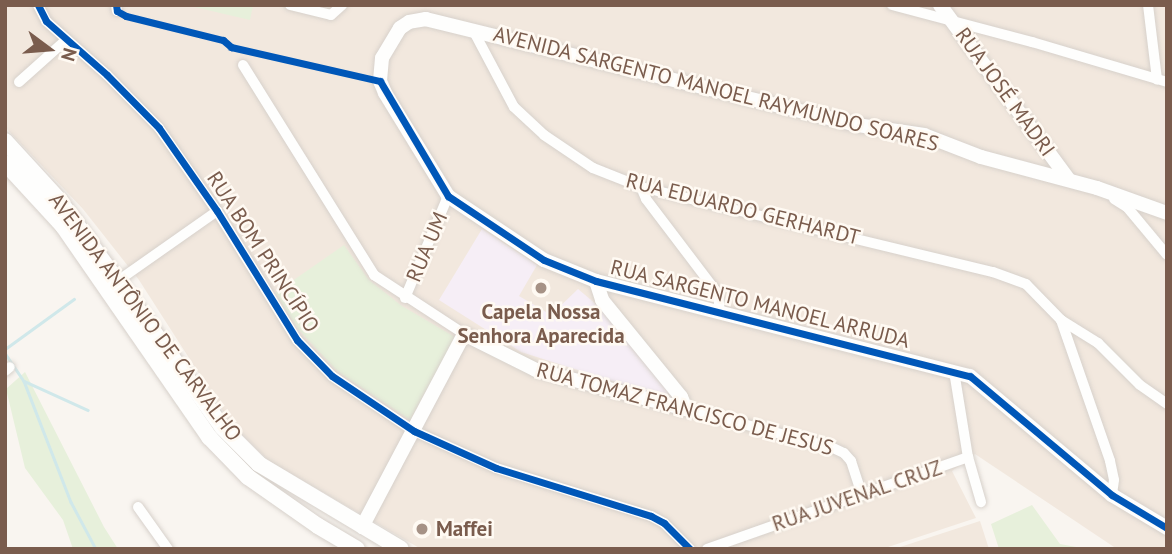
<!DOCTYPE html>
<html>
<head>
<meta charset="utf-8">
<style>
  body { margin:0 }
  #map { position:relative; width:1172px; height:554px; overflow:hidden; background:#f9f5f0; font-family:"PT Sans",sans-serif }
  div>[style] { position:absolute }
  .residential>* { inset:0; background:#f2e8de }
  .education>* { inset:0; background:#f6eef6 }
  .green>* { inset:0; background:#e7f0db }
  .stream>* { height:2.5px; margin:-1.25px; padding:0 1.25px; transform-origin:1.25px; border-radius:1.25px; background:#d0e8ea }
  .roads { filter:drop-shadow(0 0 2px #d7d1cb) drop-shadow(0 0 2px #d7d1cb) }
  .minor>* { height:10px; margin:-5px; padding:0 5px; transform-origin:5px; border-radius:5px; background:#fefefd }
  .tertiary>* { height:14px; margin:-7px; padding:0 7px; transform-origin:7px; border-radius:7px; background:#fefefd }
  .secondary>* { height:16px; margin:-8px; padding:0 8px; transform-origin:8px; border-radius:8px; background:#fefefd }
  .cycleway>* { height:7px; margin:-3.5px; padding:0 3.5px; transform-origin:3.5px; border-radius:3.5px; background:#0057b8 }
  .dots>* { width:19px; height:19px; translate:-50% -50%; box-sizing:border-box; border:4px solid #fffaf3; border-radius:50% }
  span { translate:-50% -50%; white-space:nowrap; text-align:center; line-height:1.15; -webkit-text-stroke:5px #fffaf3; paint-order:stroke }
  .street-label { font-size:21px; color:#7a5c4d }
  .poi-label { font-size:21px; color:#7a5c4d; font-weight:700 }
  .left { translate:0 -50%; text-align:left }
  .frame { position:absolute; inset:0; border:7px solid #7a5c4d; pointer-events:none }
  .north { position:absolute; left:14px; top:14px; width:70px; height:70px; -webkit-text-stroke:5px #fffaf3; paint-order:stroke; rotate:106deg; font-size:19px; font-weight:700; line-height:28px; text-align:center; color:#7a5c4d }
  .north::after { content:''; display:block; margin:auto; width:24px; height:32px; background:#7a5c4d; clip-path:polygon(50% 0,100% 100%,50% 72%,0 100%) }
</style>
</head>
<body>
<div id="map">
  <div class="residential">
    <div style="clip-path:polygon(5px 5px,1167px 5px,1167px 549px,1117px 549px,975px 454px,952px 471px,976px 518px,882px 549px,421px 549px,269px 461px,232px 425px,139px 280px,83px 209px,5px 127px)"></div>
    <div style="clip-path:polygon(980px 521px,989px 549px,894px 549px)"></div>
  </div>
  <div class="education">
    <div style="clip-path:polygon(482px 229px,537px 265px,519px 296px,551px 315px,578px 289px,597px 305px,669px 391px,666px 398px,521px 352px,439px 300px)"></div>
  </div>
  <div class="green">
    <div style="clip-path:polygon(186px 5px,253px 5px,250px 20px)"></div>
    <div style="clip-path:polygon(344px 245px,369px 280px,402px 306px,455px 337px,410px 420px,337px 371px,297px 328px,275px 293px)"></div>
    <div style="clip-path:polygon(25px 372px,104px 527px,118px 549px,73px 549px,63px 520px,25px 468px,6px 389px)"></div>
    <div style="clip-path:polygon(1032px 505px,1060px 544px,1087px 549px,999px 549px,991px 524px)"></div>
  </div>
  <div class="stream">
    <div style="left:5px;top:349px;width:85px;rotate:-35.9deg"></div>
    <div style="left:5px;top:353px;width:34px;rotate:56deg"></div>
    <div style="left:24px;top:381px;width:130px;rotate:68.8deg"></div>
    <div style="left:71px;top:502px;width:53px;rotate:62deg"></div>
    <div style="left:24px;top:381px;width:70px;rotate:24.4deg"></div>
  </div>
  <div class="roads">
    <div class="minor">
      <div style="left:38px;top:5px;width:18px;rotate:63deg"></div>
      <div style="left:46px;top:21px;width:81px;rotate:41.5deg"></div>
      <div style="left:107px;top:75px;width:74px;rotate:45.5deg"></div>
      <div style="left:159px;top:128px;width:101px;rotate:55.1deg"></div>
      <div style="left:217px;top:211px;width:152px;rotate:58.2deg"></div>
      <div style="left:297px;top:340px;width:50px;rotate:45.8deg"></div>
      <div style="left:332px;top:376px;width:99px;rotate:33.9deg"></div>
      <div style="left:414px;top:431px;width:90px;rotate:24.3deg"></div>
      <div style="left:496px;top:468px;width:162px;rotate:17.2deg"></div>
      <div style="left:651px;top:516px;width:15px;rotate:28deg"></div>
      <div style="left:664px;top:523px;width:37px;rotate:45deg"></div>
      <div style="left:116px;top:5px;width:6px;rotate:81deg"></div>
      <div style="left:290px;top:5px;width:42px;rotate:13.7deg"></div>
      <div style="left:331px;top:15px;width:15px;rotate:-42deg"></div>
      <div style="left:892px;top:5px;width:145px;rotate:14.8deg"></div>
      <div style="left:1032px;top:42px;width:141px;rotate:16.5deg"></div>
      <div style="left:1148px;top:5px;width:75px;rotate:83.1deg"></div>
      <div style="left:473px;top:30px;width:87px;rotate:62deg"></div>
      <div style="left:514px;top:107px;width:41px;rotate:43deg"></div>
      <div style="left:544px;top:135px;width:59px;rotate:34deg"></div>
      <div style="left:593px;top:168px;width:52px;rotate:21.6deg"></div>
      <div style="left:641px;top:187px;width:362px;rotate:13.6deg"></div>
      <div style="left:993px;top:272px;width:35px;rotate:20deg"></div>
      <div style="left:1026px;top:284px;width:50px;rotate:45.8deg"></div>
      <div style="left:1061px;top:320px;width:44px;rotate:31.9deg"></div>
      <div style="left:1098px;top:343px;width:59px;rotate:45deg"></div>
      <div style="left:1140px;top:385px;width:33px;rotate:35deg"></div>
      <div style="left:243px;top:65px;width:248px;rotate:58deg"></div>
      <div style="left:374px;top:275px;width:108px;rotate:33.2deg"></div>
      <div style="left:19px;top:82px;width:63px;rotate:-41.8deg"></div>
      <div style="left:641px;top:187px;width:13px;rotate:67deg"></div>
      <div style="left:646px;top:199px;width:119px;rotate:52.8deg"></div>
      <div style="left:718px;top:294px;width:18px;rotate:84deg"></div>
      <div style="left:1114px;top:199px;width:15px;rotate:32deg"></div>
      <div style="left:1127px;top:207px;width:62px;rotate:50.2deg"></div>
      <div style="left:119px;top:280px;width:120px;rotate:-35.1deg"></div>
      <div style="left:405px;top:298px;width:111px;rotate:-67.1deg"></div>
      <div style="left:1061px;top:320px;width:149px;rotate:70.8deg"></div>
      <div style="left:1110px;top:461px;width:19px;rotate:78deg"></div>
      <div style="left:1114px;top:480px;width:15px;rotate:98deg"></div>
      <div style="left:5px;top:371px;width:6px;rotate:-39deg"></div>
      <div style="left:954px;top:371px;width:87px;rotate:80.8deg"></div>
      <div style="left:968px;top:457px;width:47px;rotate:73.9deg"></div>
      <div style="left:686px;top:409px;width:150px;rotate:14.7deg"></div>
      <div style="left:831px;top:447px;width:14px;rotate:25deg"></div>
      <div style="left:844px;top:453px;width:11px;rotate:49deg"></div>
      <div style="left:851px;top:461px;width:36px;rotate:72deg"></div>
      <div style="left:138px;top:507px;width:52px;rotate:54.5deg"></div>
      <div style="left:707px;top:549px;width:277px;rotate:-19.4deg"></div>
    </div>
    <div class="tertiary">
      <div style="left:940px;top:5px;width:217px;rotate:53.6deg"></div>
      <div style="left:1167px;top:213px;width:74px;rotate:-160.3deg"></div>
      <div style="left:1097px;top:188px;width:120px;rotate:-165deg"></div>
      <div style="left:981px;top:157px;width:61px;rotate:-158.9deg"></div>
      <div style="left:924px;top:135px;width:68px;rotate:-171.5deg"></div>
      <div style="left:857px;top:125px;width:444px;rotate:-166.2deg"></div>
      <div style="left:426px;top:19px;width:17px;rotate:170deg"></div>
      <div style="left:409px;top:22px;width:11px;rotate:146deg"></div>
      <div style="left:400px;top:28px;width:35px;rotate:121deg"></div>
      <div style="left:382px;top:58px;width:23px;rotate:95deg"></div>
      <div style="left:380px;top:81px;width:13px;rotate:67deg"></div>
      <div style="left:385px;top:93px;width:121px;rotate:58.5deg"></div>
      <div style="left:448px;top:196px;width:115px;rotate:33.7deg"></div>
      <div style="left:544px;top:260px;width:56px;rotate:22deg"></div>
      <div style="left:596px;top:281px;width:386px;rotate:14.3deg"></div>
      <div style="left:970px;top:376px;width:185px;rotate:40deg"></div>
      <div style="left:1112px;top:495px;width:64px;rotate:31deg"></div>
      <div style="left:596px;top:281px;width:20px;rotate:72deg"></div>
      <div style="left:602px;top:300px;width:125px;rotate:50.8deg"></div>
      <div style="left:681px;top:397px;width:13px;rotate:67deg"></div>
      <div style="left:362px;top:527px;width:218px;rotate:-62.1deg"></div>
      <div style="left:464px;top:334px;width:80px;rotate:26.6deg"></div>
      <div style="left:536px;top:370px;width:155px;rotate:14.6deg"></div>
    </div>
    <div class="secondary">
      <div style="left:5px;top:141px;width:80px;rotate:47.5deg"></div>
      <div style="left:59px;top:200px;width:279px;rotate:54.3deg"></div>
      <div style="left:222px;top:427px;width:52px;rotate:45deg"></div>
      <div style="left:259px;top:464px;width:165px;rotate:30.9deg"></div>
      <div style="left:5px;top:163px;width:86px;rotate:47.4deg"></div>
      <div style="left:63px;top:226px;width:257px;rotate:55.3deg"></div>
      <div style="left:209px;top:437px;width:56px;rotate:45.7deg"></div>
      <div style="left:248px;top:477px;width:85px;rotate:35deg"></div>
      <div style="left:318px;top:526px;width:45px;rotate:30.5deg"></div>
    </div>
  </div>
  <div class="cycleway">
    <div style="left:38px;top:5px;width:18px;rotate:63deg"></div>
    <div style="left:46px;top:21px;width:81px;rotate:41.5deg"></div>
    <div style="left:107px;top:75px;width:74px;rotate:45.5deg"></div>
    <div style="left:159px;top:128px;width:101px;rotate:55.1deg"></div>
    <div style="left:217px;top:211px;width:152px;rotate:58.2deg"></div>
    <div style="left:297px;top:340px;width:50px;rotate:45.8deg"></div>
    <div style="left:332px;top:376px;width:99px;rotate:33.9deg"></div>
    <div style="left:414px;top:431px;width:90px;rotate:24.3deg"></div>
    <div style="left:496px;top:468px;width:162px;rotate:17.2deg"></div>
    <div style="left:651px;top:516px;width:15px;rotate:28deg"></div>
    <div style="left:664px;top:523px;width:37px;rotate:45deg"></div>
    <div style="left:116px;top:5px;width:6px;rotate:81deg"></div>
    <div style="left:117px;top:11px;width:10px;rotate:29deg"></div>
    <div style="left:126px;top:16px;width:100px;rotate:13.9deg"></div>
    <div style="left:223px;top:40px;width:11px;rotate:41deg"></div>
    <div style="left:231px;top:47px;width:153px;rotate:12.9deg"></div>
    <div style="left:380px;top:81px;width:134px;rotate:59.4deg"></div>
    <div style="left:448px;top:196px;width:115px;rotate:33.7deg"></div>
    <div style="left:544px;top:260px;width:56px;rotate:22deg"></div>
    <div style="left:596px;top:281px;width:386px;rotate:14.3deg"></div>
    <div style="left:970px;top:376px;width:185px;rotate:40deg"></div>
    <div style="left:1112px;top:495px;width:64px;rotate:31deg"></div>
  </div>
  <div class="dots">
    <div style="left:541px;top:288px;background:#a69286"></div>
    <div style="left:422px;top:529px;background:#a69286"></div>
  </div>
  <div class="street-label">
    <span style="left:716px;top:89px;rotate:14deg">AVENIDA SARGENTO MANOEL RAYMUNDO SOARES</span>
    <span style="left:1005px;top:92px;rotate:54deg">RUA JOSÉ MADRI</span>
    <span style="left:743px;top:209px;rotate:14deg">RUA EDUARDO GERHARDT</span>
    <span style="left:427px;top:247px;rotate:-67deg">RUA UM</span>
    <span style="left:263px;top:252px;rotate:57deg">RUA BOM PRINCÍPIO</span>
    <span style="left:760px;top:304px;rotate:14deg">RUA SARGENTO MANOEL ARRUDA</span>
    <span style="left:145px;top:317px;rotate:53deg">AVENIDA ANTÔNIO DE CARVALHO</span>
    <span style="left:685px;top:409px;rotate:15deg">RUA TOMAZ FRANCISCO DE JESUS</span>
    <span style="left:857px;top:496px;rotate:-19deg">RUA JUVENAL CRUZ</span>
  </div>
  <div class="poi-label">
    <span style="left:541px;top:324px">Capela Nossa<br>Senhora Aparecida</span>
    <span class="left" style="left:436px;top:529px">Maffei</span>
  </div>
  <div class="frame"></div>
  <div class="north">N</div>
</div>
</body>
</html>
